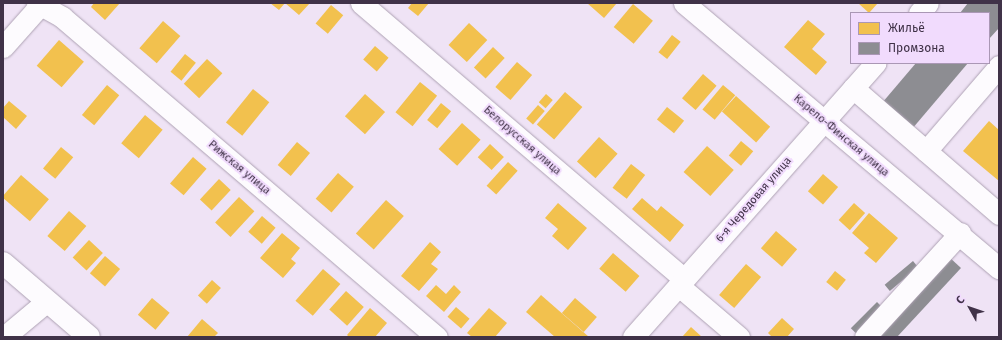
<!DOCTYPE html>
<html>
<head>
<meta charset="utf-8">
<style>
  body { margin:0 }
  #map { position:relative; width:1002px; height:340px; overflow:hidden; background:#efe3f5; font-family:"Fira Sans",sans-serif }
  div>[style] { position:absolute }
  .homes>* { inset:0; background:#f2c14e; transform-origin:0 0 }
  .industry>* { inset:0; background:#8d8d92; transform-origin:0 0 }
  .roads { filter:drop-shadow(0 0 1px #aea2b4) drop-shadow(0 0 1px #aea2b4) }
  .minor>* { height:21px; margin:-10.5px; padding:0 10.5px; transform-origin:10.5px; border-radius:10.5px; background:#fdfbfe }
  .major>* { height:22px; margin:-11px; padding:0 11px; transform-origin:11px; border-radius:11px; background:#fdfbfe }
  span { translate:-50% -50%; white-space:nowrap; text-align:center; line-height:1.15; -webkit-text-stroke:4px #f1dbfd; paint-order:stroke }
  .street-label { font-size:11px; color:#403248 }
  .frame { position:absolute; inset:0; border:4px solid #403248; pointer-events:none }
  .legend { position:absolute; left:850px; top:12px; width:140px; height:52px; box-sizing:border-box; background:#f1dbfd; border:1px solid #aa97b5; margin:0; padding:5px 7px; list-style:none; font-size:12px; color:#403248 }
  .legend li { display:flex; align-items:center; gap:8px; height:20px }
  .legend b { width:20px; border:1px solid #aa97b5 }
  .north { position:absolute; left:950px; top:288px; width:40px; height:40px; -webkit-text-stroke:3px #f1dbfd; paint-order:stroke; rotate:310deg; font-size:11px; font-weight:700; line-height:16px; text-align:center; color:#403248 }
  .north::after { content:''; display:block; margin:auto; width:14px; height:18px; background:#403248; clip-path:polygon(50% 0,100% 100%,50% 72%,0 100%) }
</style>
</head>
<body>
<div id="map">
  <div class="homes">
    <div style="clip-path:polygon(94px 3px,120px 3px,105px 20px,91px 7px)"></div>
    <div style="clip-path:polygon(270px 3px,310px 3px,299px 15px,285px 3px,279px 10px)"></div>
    <div style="clip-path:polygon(412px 3px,429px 3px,418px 16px,408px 8px)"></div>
    <div style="clip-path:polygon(587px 3px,617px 3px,604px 18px)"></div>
    <div style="clip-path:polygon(858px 3px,878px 3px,869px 13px)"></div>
    <div style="left:633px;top:4px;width:26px;height:30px;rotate:40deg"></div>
    <div style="left:331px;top:5px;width:16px;height:24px;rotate:40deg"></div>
    <div style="clip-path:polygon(808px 20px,825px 34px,812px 49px,827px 62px,816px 75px,784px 47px)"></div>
    <div style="left:163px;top:21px;width:23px;height:36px;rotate:41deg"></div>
    <div style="left:469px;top:23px;width:25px;height:30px;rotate:43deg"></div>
    <div style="left:672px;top:35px;width:11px;height:22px;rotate:38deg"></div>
    <div style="left:59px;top:40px;width:33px;height:34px;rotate:41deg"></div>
    <div style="left:375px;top:46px;width:18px;height:18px;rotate:41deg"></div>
    <div style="left:493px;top:47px;width:16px;height:28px;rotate:43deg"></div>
    <div style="left:185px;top:54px;width:14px;height:23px;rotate:39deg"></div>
    <div style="left:207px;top:59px;width:21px;height:34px;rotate:43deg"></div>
    <div style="left:517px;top:62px;width:20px;height:33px;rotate:41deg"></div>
    <div style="left:703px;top:74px;width:18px;height:32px;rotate:41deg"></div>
    <div style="left:420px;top:82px;width:22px;height:39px;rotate:39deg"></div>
    <div style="left:107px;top:85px;width:16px;height:39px;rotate:40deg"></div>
    <div style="left:723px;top:85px;width:16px;height:32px;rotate:40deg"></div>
    <div style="left:253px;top:89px;width:21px;height:43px;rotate:39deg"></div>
    <div style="left:565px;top:92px;width:23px;height:43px;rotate:41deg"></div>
    <div style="left:365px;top:94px;width:27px;height:30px;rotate:42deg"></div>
    <div style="left:546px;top:94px;width:9px;height:11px;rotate:41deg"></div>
    <div style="left:736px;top:96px;width:46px;height:21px;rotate:42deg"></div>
    <div style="clip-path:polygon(9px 101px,27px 116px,16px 129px,3px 117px,3px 108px)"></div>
    <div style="left:441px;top:103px;width:13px;height:22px;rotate:39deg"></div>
    <div style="left:538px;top:105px;width:9px;height:18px;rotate:41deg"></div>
    <div style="left:667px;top:107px;width:22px;height:16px;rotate:39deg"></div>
    <div style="left:145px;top:115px;width:23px;height:37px;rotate:40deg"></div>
    <div style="clip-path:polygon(989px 121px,999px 130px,999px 181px,963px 151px)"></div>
    <div style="left:462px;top:123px;width:25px;height:35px;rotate:42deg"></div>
    <div style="left:599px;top:137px;width:25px;height:33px;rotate:42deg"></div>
    <div style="left:741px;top:141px;width:16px;height:19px;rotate:40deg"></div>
    <div style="left:297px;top:142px;width:17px;height:30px;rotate:40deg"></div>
    <div style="left:490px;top:144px;width:19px;height:18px;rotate:43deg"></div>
    <div style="left:707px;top:146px;width:36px;height:35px;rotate:42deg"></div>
    <div style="left:61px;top:147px;width:16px;height:28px;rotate:40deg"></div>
    <div style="left:193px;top:157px;width:18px;height:35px;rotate:41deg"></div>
    <div style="left:508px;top:162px;width:13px;height:32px;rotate:42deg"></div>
    <div style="left:631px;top:164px;width:18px;height:30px;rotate:38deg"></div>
    <div style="left:338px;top:173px;width:21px;height:34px;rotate:41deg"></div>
    <div style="left:823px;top:174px;width:20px;height:23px;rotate:41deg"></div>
    <div style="left:21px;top:175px;width:37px;height:29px;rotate:41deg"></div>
    <div style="left:219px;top:179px;width:16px;height:28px;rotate:43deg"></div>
    <div style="left:239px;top:197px;width:21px;height:35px;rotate:43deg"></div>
    <div style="clip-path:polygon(642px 198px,657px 211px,661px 206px,684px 225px,670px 242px,632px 209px)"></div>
    <div style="left:386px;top:200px;width:24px;height:45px;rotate:42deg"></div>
    <div style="clip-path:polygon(558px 203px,587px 228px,568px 250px,552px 236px,558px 229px,545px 218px)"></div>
    <div style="left:854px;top:203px;width:15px;height:23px;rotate:42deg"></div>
    <div style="left:69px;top:211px;width:23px;height:33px;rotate:41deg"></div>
    <div style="clip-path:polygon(869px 213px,898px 238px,876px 263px,864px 253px,869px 248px,852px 233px)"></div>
    <div style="left:262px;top:216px;width:18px;height:21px;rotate:41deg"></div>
    <div style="left:776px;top:231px;width:28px;height:23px;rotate:41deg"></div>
    <div style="clip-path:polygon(282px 233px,300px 248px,291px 259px,296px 263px,283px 278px,260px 258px)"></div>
    <div style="left:89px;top:240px;width:19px;height:24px;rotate:43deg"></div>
    <div style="clip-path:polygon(430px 242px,441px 252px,431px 264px,438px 269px,419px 291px,401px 276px)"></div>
    <div style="left:613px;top:253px;width:35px;height:21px;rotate:41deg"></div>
    <div style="left:105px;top:256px;width:20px;height:23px;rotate:41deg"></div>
    <div style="left:746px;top:264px;width:20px;height:41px;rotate:41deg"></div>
    <div style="left:323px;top:269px;width:23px;height:42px;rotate:41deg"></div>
    <div style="left:835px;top:271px;width:14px;height:14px;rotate:39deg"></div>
    <div style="left:212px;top:280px;width:12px;height:21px;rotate:42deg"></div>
    <div style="clip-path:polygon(436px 285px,446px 294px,454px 285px,461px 292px,444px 312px,426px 296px)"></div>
    <div style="left:346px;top:291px;width:24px;height:25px;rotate:42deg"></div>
    <div style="clip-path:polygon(541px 295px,589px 337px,555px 337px,526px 312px)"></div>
    <div style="left:152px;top:298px;width:23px;height:22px;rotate:40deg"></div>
    <div style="left:575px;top:298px;width:29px;height:20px;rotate:41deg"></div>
    <div style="left:456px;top:307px;width:18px;height:13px;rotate:41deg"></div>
    <div style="clip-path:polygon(370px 308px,387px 323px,375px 337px,349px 337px,347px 335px)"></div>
    <div style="clip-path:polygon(489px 308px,507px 323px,495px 337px,472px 337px,467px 333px)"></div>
    <div style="clip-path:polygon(782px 318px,794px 329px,787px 337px,772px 337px,768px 333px)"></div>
    <div style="clip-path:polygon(202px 319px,218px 333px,214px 337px,187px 337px)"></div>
    <div style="clip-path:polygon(691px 327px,702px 337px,682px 337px)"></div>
  </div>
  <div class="industry">
    <div style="clip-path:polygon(968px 3px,999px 3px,999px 28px,989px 39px,989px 13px,960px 13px)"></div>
    <div style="clip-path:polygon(916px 63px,968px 63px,912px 129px,882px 103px)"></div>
    <div style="clip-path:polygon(948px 256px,961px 268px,897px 337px,874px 337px)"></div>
    <div style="left:913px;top:261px;width:8px;height:37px;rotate:50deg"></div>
    <div style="left:877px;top:302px;width:8px;height:37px;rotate:45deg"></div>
  </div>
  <div class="roads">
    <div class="minor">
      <div style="left:37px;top:3px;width:29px;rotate:29deg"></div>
      <div style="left:62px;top:17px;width:493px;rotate:40.5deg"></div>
      <div style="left:361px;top:3px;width:425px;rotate:40.5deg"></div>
      <div style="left:684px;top:3px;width:412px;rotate:40.1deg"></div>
      <div style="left:919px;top:13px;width:13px;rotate:-48deg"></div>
      <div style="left:3px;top:47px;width:59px;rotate:-48.4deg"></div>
      <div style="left:853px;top:88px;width:193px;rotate:40.8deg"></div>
      <div style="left:926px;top:151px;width:112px;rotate:-49.3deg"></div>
      <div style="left:679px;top:286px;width:79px;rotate:40.4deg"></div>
      <div style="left:4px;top:337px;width:56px;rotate:-39.9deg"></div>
      <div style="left:633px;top:337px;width:366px;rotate:-48.5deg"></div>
      <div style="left:865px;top:337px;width:141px;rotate:-47.6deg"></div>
    </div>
    <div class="major">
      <div style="left:3px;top:263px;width:113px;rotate:40.7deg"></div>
    </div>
  </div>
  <div class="street-label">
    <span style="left:841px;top:136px;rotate:40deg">Карело-Финская улица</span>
    <span style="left:522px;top:141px;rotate:41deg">Белорусская улица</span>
    <span style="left:239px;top:168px;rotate:40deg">Рижская улица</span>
    <span style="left:754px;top:200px;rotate:-49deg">6-я Чередовая улица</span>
  </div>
  <div class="frame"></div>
  <ul class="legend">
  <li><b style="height:11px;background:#f2c14e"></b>Жильё</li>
  <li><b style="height:11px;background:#8d8d92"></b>Промзона</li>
  </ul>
  <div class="north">С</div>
</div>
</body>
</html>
